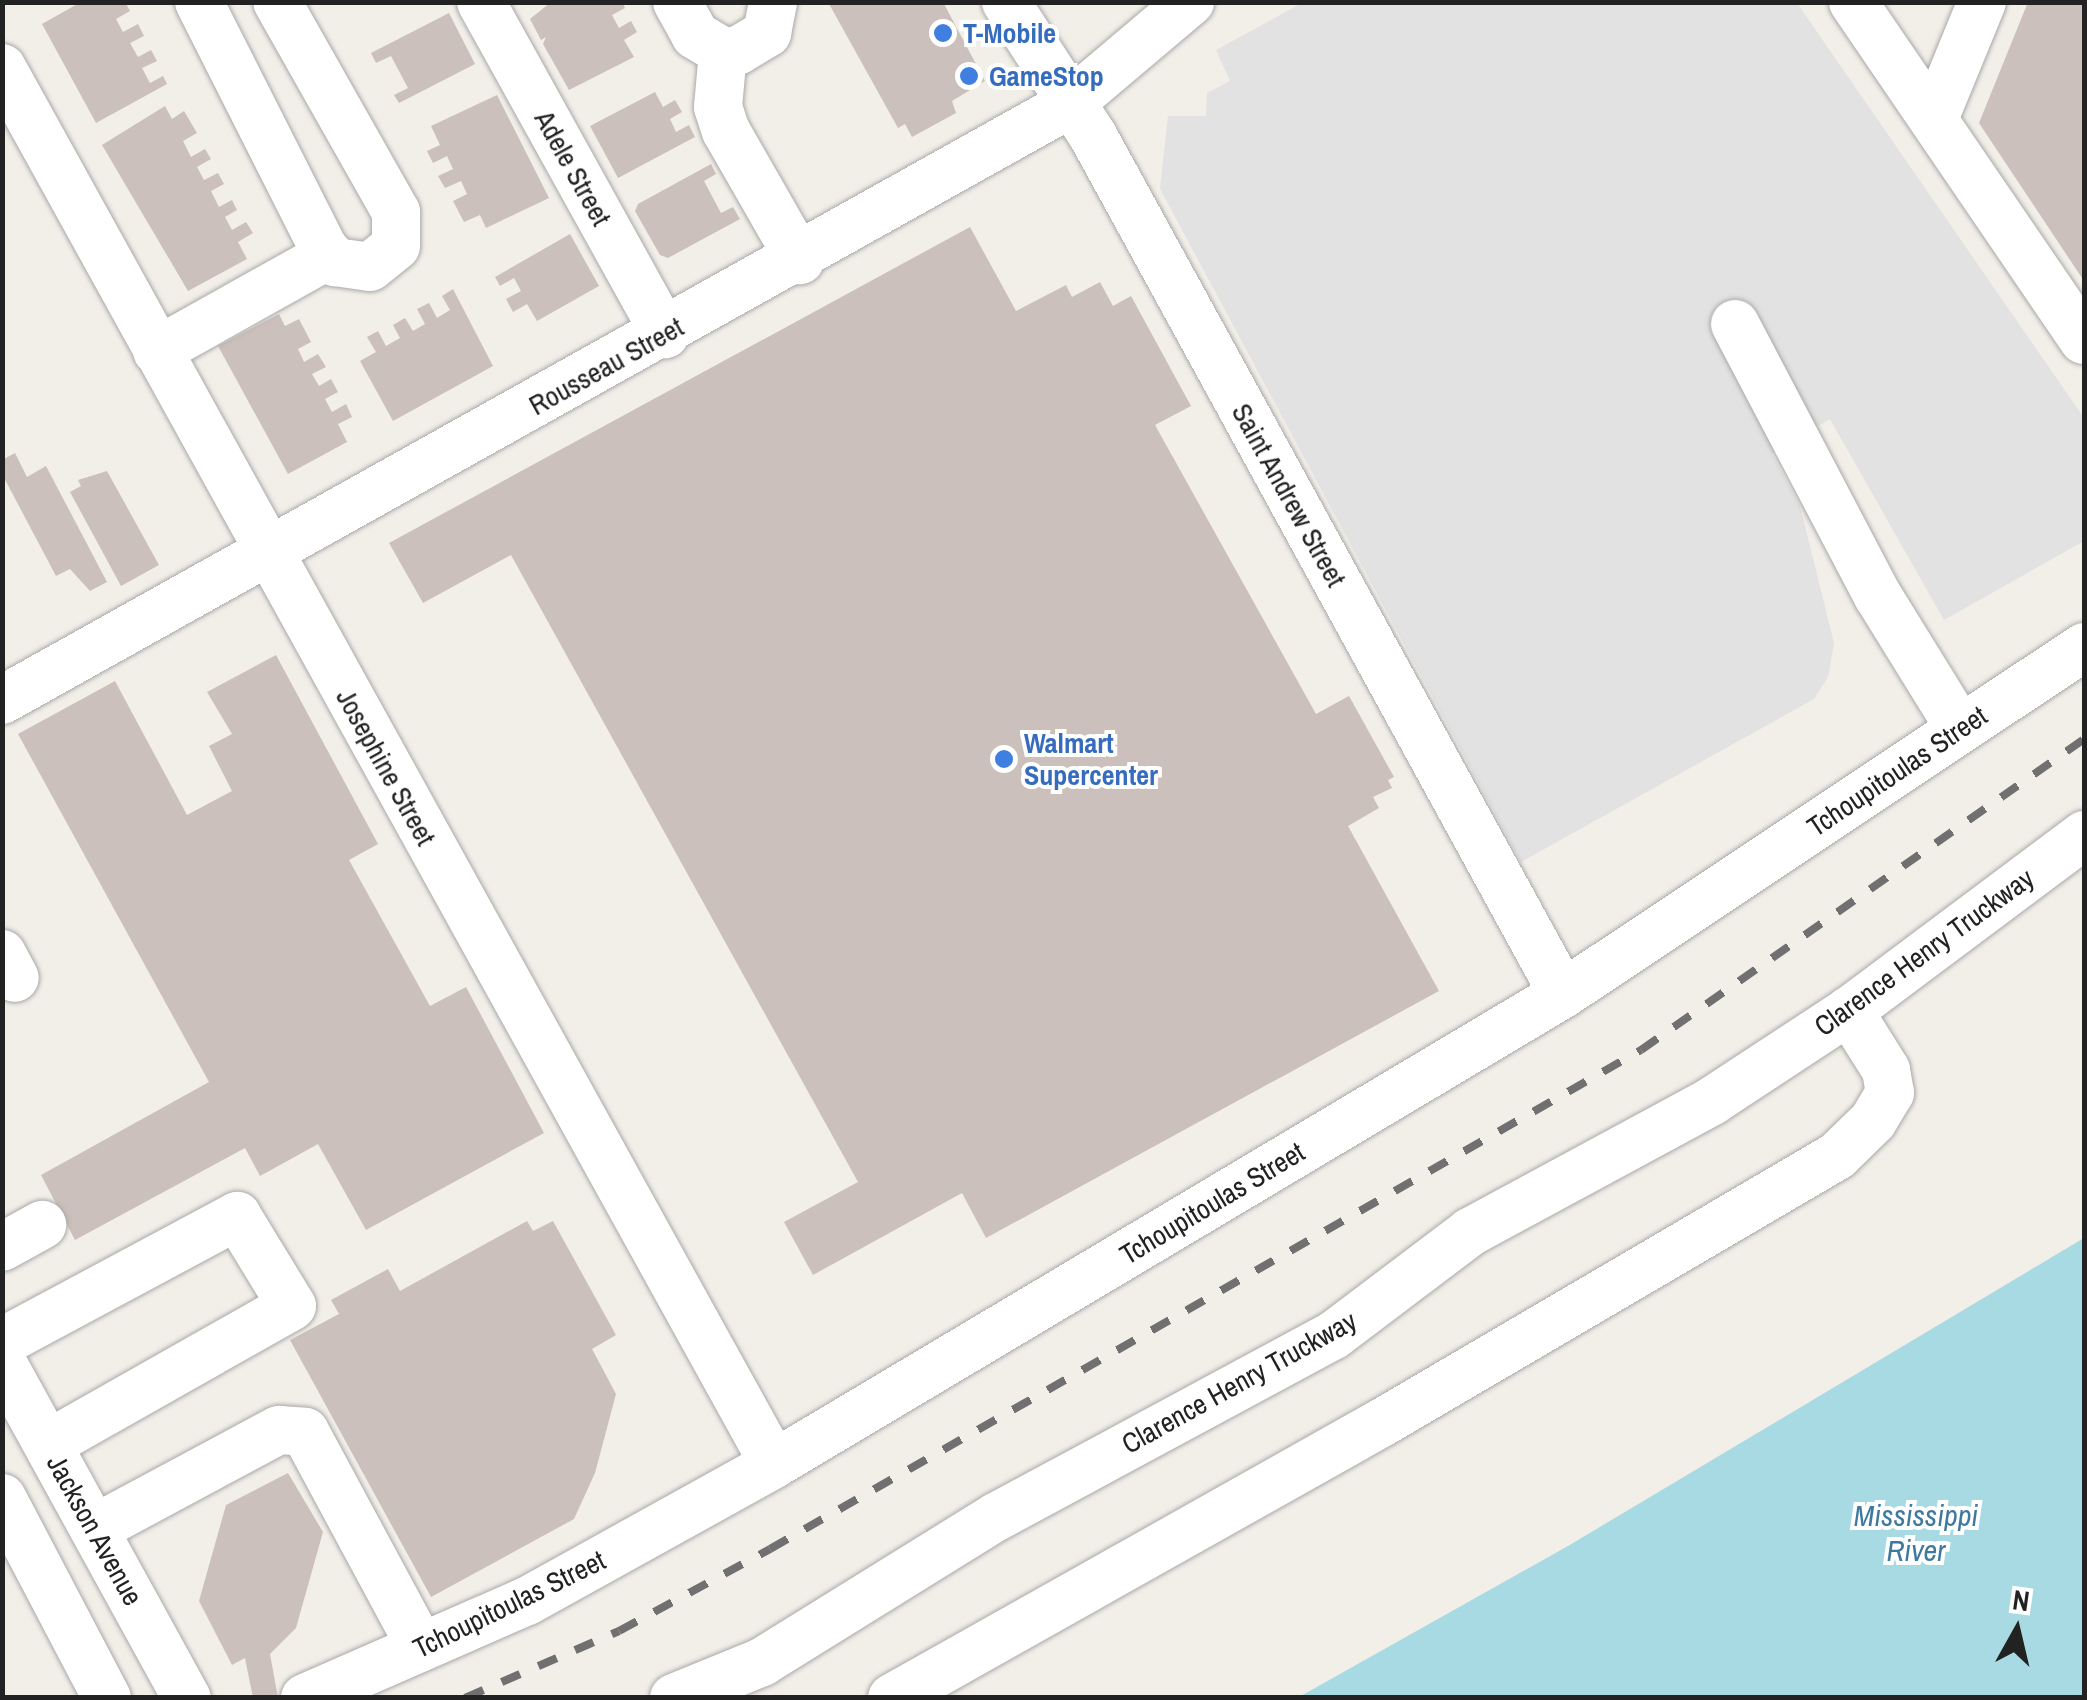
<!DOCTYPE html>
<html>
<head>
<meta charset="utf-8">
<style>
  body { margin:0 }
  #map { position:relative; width:2087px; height:1700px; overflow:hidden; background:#f2eee8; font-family:"Archivo Narrow",sans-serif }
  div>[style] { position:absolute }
  .parking>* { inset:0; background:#e2e2e2 }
  .water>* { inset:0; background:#a7dae2 }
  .building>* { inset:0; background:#cbc0bb }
  .roads { filter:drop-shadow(0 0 2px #a9a9a9) drop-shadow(0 0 2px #a9a9a9) }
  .minor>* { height:48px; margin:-24px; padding:0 24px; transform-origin:24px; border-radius:24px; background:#fff }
  .rail>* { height:8px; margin-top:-4px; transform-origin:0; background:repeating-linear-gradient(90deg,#707070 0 20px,transparent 0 40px) }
  .dots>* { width:28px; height:28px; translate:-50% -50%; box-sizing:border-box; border:5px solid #fff; border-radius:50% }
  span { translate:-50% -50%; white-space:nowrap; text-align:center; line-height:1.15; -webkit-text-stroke:8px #fff; paint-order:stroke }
  .shop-label { font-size:28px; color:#366cbe; font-weight:700 }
  .left { translate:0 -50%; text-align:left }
  .street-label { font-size:28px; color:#222 }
  .water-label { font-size:30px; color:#3f799f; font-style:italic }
  .frame { position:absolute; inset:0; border:5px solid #222; pointer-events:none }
  .north { position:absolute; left:1967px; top:1580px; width:100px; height:100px; -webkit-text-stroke:8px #fff; paint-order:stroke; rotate:8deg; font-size:28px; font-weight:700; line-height:40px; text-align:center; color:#222 }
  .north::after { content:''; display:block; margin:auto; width:35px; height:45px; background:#222; clip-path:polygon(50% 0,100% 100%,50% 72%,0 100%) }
</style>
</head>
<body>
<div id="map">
  <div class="parking">
    <div style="clip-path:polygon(1302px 3px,1797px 3px,2084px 418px,2084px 541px,1944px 620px,1830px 419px,1772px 454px,1800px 506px,1834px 643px,1828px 677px,1814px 699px,1521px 862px,1160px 189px,1168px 116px,1206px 116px,1207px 93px,1230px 81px,1216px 50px)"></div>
  </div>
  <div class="water">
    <div style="clip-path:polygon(2084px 1238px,2084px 1697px,1299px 1697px,1568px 1546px)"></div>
  </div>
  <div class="building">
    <div style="clip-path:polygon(81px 2px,125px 2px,130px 11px,116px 19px,123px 32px,138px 24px,144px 36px,130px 43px,138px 57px,151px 50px,157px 61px,142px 68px,150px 83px,163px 76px,167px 84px,96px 123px,42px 24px)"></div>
    <div style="clip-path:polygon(551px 2px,622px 2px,625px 8px,612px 15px,619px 28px,631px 21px,637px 32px,624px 40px,634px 57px,569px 90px,543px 44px,546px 37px,541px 40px,530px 19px)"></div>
    <div style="clip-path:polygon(828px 2px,943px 2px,985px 81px,952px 101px,956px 113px,912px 137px,905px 124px,898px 128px)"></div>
    <div style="clip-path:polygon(2028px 2px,2084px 2px,2084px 281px,1979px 123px)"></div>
    <div style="clip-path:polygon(449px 13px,475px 64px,399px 103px,394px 95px,408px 88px,391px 56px,376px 63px,371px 53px)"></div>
    <div style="clip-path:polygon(655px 92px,663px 107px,675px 100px,682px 112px,670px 119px,676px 132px,689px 125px,695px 137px,618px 178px,590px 126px)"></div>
    <div style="clip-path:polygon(497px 95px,549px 198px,486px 228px,480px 215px,464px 222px,453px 201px,467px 194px,461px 181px,445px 188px,438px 176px,453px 169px,447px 156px,433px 163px,427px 151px,440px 145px,431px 126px)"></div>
    <div style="clip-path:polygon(165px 106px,172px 119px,184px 111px,197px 133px,183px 141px,191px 157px,205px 149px,211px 159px,197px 167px,204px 180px,218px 173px,224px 184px,211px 191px,219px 207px,232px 200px,237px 210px,225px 217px,232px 230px,246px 222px,253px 233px,238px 242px,247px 259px,188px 291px,102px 145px)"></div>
    <div style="clip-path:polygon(711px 164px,716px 174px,704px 181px,721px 213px,733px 207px,740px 219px,668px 258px,660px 255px,635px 211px,638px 204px)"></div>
    <div style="clip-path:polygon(970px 227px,1016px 311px,1066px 285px,1072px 297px,1100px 282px,1113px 306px,1131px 296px,1191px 406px,1155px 425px,1316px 714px,1349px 696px,1394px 777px,1388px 780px,1392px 788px,1373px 797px,1379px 808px,1348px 826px,1439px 991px,986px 1238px,962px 1193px,813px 1275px,784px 1222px,858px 1182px,511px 555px,423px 603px,389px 543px)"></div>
    <div style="clip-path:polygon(570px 234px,599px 286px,537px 321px,527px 304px,513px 312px,506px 299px,521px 291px,514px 278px,500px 286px,495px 277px)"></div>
    <div style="clip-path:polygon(453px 289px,493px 366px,393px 421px,360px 361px,376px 352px,367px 337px,378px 331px,386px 346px,400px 338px,393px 325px,405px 318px,413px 331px,425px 324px,417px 309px,429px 303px,437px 318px,450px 310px,442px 296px)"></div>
    <div style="clip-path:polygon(279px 314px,285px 326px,299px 319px,311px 342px,298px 349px,304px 362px,318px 354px,326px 367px,312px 374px,319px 386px,331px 379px,338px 392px,325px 399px,332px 412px,346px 404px,352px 417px,338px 424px,347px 442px,288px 474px,218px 346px)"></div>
    <div style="clip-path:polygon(15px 453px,27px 477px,46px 466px,107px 582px,90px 591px,70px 569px,56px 576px,2px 474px,2px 460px)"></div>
    <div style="clip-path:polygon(107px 471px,159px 565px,121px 586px,70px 492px,81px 486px,78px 480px)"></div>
    <div style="clip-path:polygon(276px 655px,378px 844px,349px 860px,430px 1006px,466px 987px,544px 1133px,366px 1230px,318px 1144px,260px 1176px,245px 1148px,75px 1240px,41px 1175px,209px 1082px,18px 734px,115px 681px,187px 815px,232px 791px,209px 746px,232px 734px,207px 692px)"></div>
    <div style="clip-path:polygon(527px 1221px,533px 1231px,553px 1221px,616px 1335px,592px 1349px,616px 1394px,595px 1473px,574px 1519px,431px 1597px,290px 1340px,339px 1314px,331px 1300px,388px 1269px,400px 1291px)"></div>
    <div style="clip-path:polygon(288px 1473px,323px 1532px,296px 1628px,270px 1654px,278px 1698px,253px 1698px,245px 1658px,232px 1665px,199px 1601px,226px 1505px)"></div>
  </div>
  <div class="roads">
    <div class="minor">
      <div style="left:199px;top:2px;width:273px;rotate:63.2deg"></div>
      <div style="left:322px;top:246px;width:21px;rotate:51deg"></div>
      <div style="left:335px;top:262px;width:35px;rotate:8deg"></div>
      <div style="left:370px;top:267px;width:33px;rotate:-39deg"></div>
      <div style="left:396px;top:246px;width:34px;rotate:-90deg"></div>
      <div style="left:396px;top:212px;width:241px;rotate:-119.5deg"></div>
      <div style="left:481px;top:2px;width:380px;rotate:61deg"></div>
      <div style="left:677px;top:2px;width:38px;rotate:61deg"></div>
      <div style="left:695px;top:35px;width:33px;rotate:31deg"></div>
      <div style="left:723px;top:52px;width:16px;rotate:-7deg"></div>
      <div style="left:739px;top:50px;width:33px;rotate:-31deg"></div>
      <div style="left:767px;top:33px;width:32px;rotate:-79deg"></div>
      <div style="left:1006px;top:2px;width:160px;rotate:57deg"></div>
      <div style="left:1093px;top:136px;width:978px;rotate:61.29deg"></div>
      <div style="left:1853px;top:2px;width:409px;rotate:55.7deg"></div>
      <div style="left:723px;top:52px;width:55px;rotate:95.2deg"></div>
      <div style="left:718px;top:107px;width:25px;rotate:72deg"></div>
      <div style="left:726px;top:131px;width:149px;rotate:60.2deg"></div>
      <div style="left:2px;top:68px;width:1595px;rotate:61.06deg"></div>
      <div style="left:1934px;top:119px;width:126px;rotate:-67.7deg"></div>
      <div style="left:1735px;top:324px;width:307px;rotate:62.3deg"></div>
      <div style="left:1878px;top:596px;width:156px;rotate:58.3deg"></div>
      <div style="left:157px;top:351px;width:197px;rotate:-29.2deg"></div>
      <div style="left:2px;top:700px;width:1221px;rotate:-29.17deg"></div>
      <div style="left:1068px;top:105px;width:160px;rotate:-40.2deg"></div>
      <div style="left:2px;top:954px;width:27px;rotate:62deg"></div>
      <div style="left:2px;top:1247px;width:46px;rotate:-28.8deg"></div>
      <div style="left:2px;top:1342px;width:267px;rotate:-28.2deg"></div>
      <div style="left:237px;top:1216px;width:105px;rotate:58.6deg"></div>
      <div style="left:292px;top:1306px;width:280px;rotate:150.5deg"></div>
      <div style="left:2px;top:1362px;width:384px;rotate:61.2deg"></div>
      <div style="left:2px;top:1498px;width:226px;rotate:62.3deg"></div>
      <div style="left:94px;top:1529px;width:210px;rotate:-28.2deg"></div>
      <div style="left:279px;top:1430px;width:26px;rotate:4deg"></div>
      <div style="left:305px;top:1432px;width:244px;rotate:61.7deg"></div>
      <div style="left:305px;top:1698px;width:242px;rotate:-23.6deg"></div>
      <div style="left:527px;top:1601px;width:282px;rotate:-29deg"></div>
      <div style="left:774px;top:1464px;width:918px;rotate:-30.78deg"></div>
      <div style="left:1563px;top:994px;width:626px;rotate:-33.66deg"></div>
      <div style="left:674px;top:1698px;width:95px;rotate:-22.2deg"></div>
      <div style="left:762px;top:1662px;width:275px;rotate:-31.8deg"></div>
      <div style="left:996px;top:1517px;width:384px;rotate:-28.3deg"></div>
      <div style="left:1334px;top:1335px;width:171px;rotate:-37.1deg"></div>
      <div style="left:1470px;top:1232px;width:275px;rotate:-28.4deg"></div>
      <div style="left:1712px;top:1101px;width:164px;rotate:-33.3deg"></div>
      <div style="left:1849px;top:1011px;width:294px;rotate:-36.8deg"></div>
      <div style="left:892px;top:1698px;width:563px;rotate:-29.34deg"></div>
      <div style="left:1383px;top:1422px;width:526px;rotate:-30.37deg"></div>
      <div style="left:1837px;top:1156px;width:50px;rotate:-44.2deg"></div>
      <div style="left:1873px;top:1121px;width:33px;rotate:-59deg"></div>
      <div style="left:1890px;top:1093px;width:23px;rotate:-100deg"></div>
      <div style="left:1886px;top:1070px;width:70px;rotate:-122.1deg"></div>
    </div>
  </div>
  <div class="rail">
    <div style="left:465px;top:1698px;width:168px;rotate:-23.5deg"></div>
    <div style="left:619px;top:1631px;width:172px;rotate:-28.5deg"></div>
    <div style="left:770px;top:1549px;width:1004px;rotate:-29.81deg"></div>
    <div style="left:1641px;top:1050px;width:541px;rotate:-35.07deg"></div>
  </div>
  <div class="dots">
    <div style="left:943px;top:33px;background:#3f7fe0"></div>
    <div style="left:969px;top:76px;background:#3f7fe0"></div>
    <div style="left:1004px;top:759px;background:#3f7fe0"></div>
  </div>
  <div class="shop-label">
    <span class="left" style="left:963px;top:33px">T-Mobile</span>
    <span class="left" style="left:989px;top:76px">GameStop</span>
    <span class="left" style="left:1024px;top:759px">Walmart<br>Supercenter</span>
  </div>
  <div class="street-label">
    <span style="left:573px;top:168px;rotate:61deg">Adele Street</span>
    <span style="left:606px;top:366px;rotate:-29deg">Rousseau Street</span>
    <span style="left:1289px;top:495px;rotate:61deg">Saint Andrew Street</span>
    <span style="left:386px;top:767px;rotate:61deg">Josephine Street</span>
    <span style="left:1897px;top:771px;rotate:-34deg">Tchoupitoulas Street</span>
    <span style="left:1924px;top:952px;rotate:-36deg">Clarence Henry Truckway</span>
    <span style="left:1212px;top:1203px;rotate:-31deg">Tchoupitoulas Street</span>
    <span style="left:1239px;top:1382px;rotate:-29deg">Clarence Henry Truckway</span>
    <span style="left:95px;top:1530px;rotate:61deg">Jackson Avenue</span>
    <span style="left:509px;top:1604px;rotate:-26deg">Tchoupitoulas Street</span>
  </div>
  <div class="water-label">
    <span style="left:1916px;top:1532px">Mississippi<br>River</span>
  </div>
  <div class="frame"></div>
  <div class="north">N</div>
</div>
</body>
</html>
